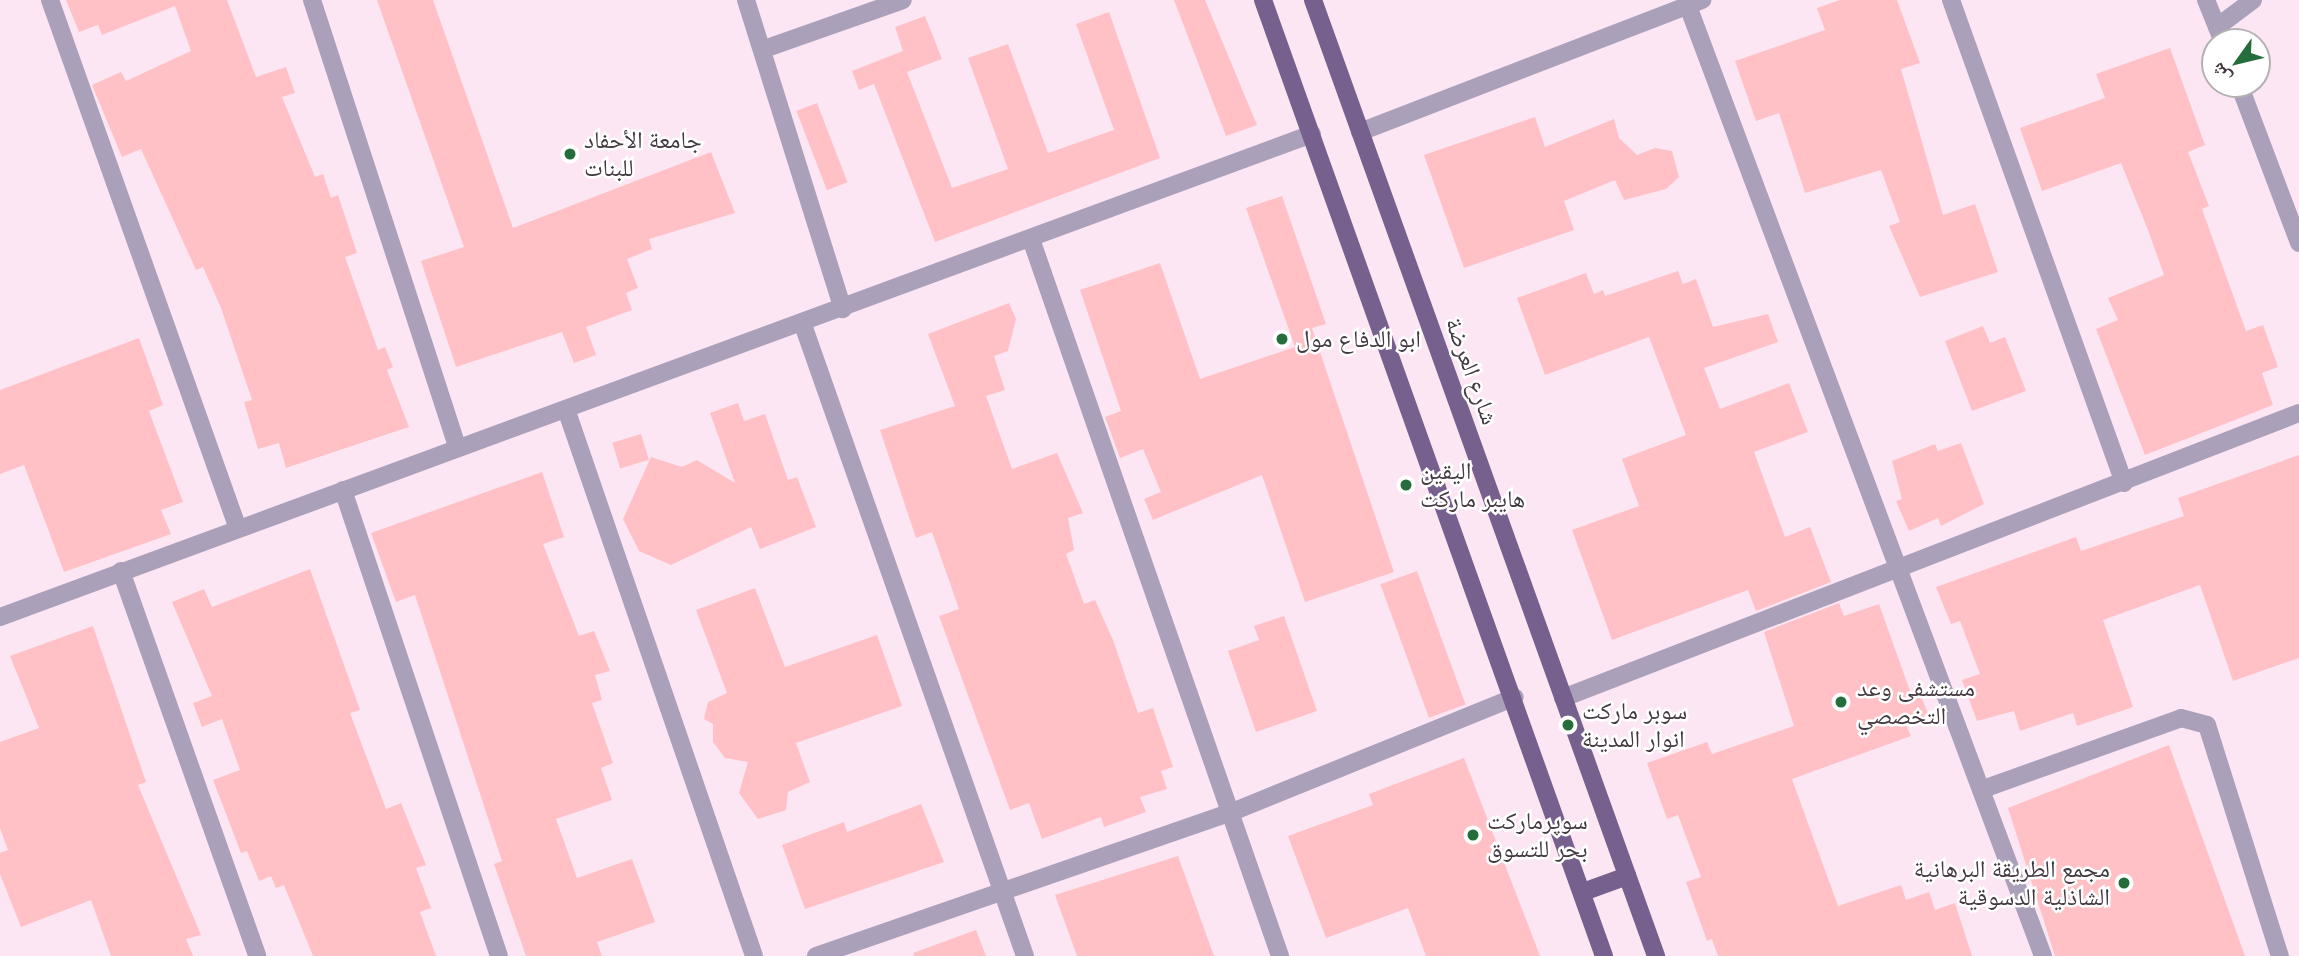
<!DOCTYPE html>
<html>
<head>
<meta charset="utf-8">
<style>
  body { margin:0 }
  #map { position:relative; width:2299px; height:956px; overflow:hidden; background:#fce6f4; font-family:Raleway,"Noto Naskh Arabic",sans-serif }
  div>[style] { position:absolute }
  .building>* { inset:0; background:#ffc1c6; transform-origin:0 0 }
  .street>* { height:18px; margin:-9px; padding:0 9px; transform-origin:9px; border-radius:9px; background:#aba0ba }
  .primary>* { height:18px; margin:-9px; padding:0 9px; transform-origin:9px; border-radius:9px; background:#75608e }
  .dots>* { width:19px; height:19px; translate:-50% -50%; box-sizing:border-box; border:4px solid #fff; border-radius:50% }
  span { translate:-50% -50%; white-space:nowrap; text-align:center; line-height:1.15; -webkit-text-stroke:5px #fff; paint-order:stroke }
  .poi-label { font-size:24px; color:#443940 }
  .left { translate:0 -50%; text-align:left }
  .right { translate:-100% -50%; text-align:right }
  .street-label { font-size:24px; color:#443940 }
  .north { position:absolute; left:2201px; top:28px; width:70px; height:70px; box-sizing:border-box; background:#fff; border:2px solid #b4b0b3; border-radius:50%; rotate:236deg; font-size:19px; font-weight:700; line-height:28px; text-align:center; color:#443940 }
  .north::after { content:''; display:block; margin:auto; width:24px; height:32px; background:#256d3a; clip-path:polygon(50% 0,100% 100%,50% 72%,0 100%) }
</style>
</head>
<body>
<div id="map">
  <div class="building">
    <div style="clip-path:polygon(66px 0,227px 0,256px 77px,286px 67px,295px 93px,282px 97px,315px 177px,323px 174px,331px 198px,338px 195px,357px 253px,345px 257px,378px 350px,385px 347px,393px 367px,387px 370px,409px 427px,286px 468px,279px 443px,258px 449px,244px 402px,252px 400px,221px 308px,203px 267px,196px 270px,141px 149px,122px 157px,92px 85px,121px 72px,126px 81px,191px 51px,175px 6px,102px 35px,98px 25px,79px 32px)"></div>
    <div style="clip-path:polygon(377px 0,433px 0,513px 228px,711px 152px,735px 213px,649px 239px,652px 249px,627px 259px,638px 288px,626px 293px,632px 310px,586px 327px,596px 355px,574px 363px,562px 332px,456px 367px,421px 261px,464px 247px)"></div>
    <div style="clip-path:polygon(1174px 0,1205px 0,1257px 125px,1226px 136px)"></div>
    <div style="clip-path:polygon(1840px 0,1897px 0,1920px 63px,1901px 69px,1943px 215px,1975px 204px,1998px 272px,1920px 297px,1889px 226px,1900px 222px,1881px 170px,1805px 193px,1779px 113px,1756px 121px,1735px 61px,1825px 30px,1817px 8px)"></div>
    <div style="clip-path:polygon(1109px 12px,1160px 158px,935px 242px,874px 84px,859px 90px,852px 71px,903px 51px,895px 27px,925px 16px,942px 59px,907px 72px,952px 188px,1008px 169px,968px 58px,1008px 44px,1048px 153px,1114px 130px,1076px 24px)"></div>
    <div style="clip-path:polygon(2170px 48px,2205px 145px,2188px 152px,2209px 206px,2202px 209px,2246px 331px,2263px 325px,2278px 367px,2262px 373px,2273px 405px,2145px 455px,2096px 329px,2118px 320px,2108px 298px,2164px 275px,2148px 230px,2121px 163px,2042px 191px,2020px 128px,2105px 98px,2096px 74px)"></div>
    <div style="left:817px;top:103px;width:85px;height:22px;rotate:69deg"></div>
    <div style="clip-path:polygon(1535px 117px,1545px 147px,1614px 119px,1619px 138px,1637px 155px,1655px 148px,1672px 151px,1679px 177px,1666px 189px,1624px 200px,1615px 180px,1564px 201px,1574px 230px,1464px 268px,1424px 155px)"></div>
    <div style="clip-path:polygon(1282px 196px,1326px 324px,1312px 328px,1394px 572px,1305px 602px,1262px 475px,1153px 520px,1144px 499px,1161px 492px,1143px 449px,1120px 458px,1105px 417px,1121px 411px,1080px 290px,1160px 263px,1200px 379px,1295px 347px,1246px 208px)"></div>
    <div style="clip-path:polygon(1678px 271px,1683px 284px,1696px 279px,1713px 327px,1768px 314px,1778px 342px,1704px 368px,1720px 409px,1789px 383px,1808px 432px,1754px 452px,1785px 537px,1810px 527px,1831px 582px,1756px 611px,1748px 590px,1612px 640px,1572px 530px,1639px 506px,1622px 459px,1686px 435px,1649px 337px,1545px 375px,1517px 298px,1586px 273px,1594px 294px,1603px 290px,1605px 296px)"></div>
    <div style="clip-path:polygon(1009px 303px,1016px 319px,1008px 351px,994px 356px,1005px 390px,986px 396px,1012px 469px,1057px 453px,1083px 513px,1068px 518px,1074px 550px,1066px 554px,1084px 604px,1095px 600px,1113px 640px,1138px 713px,1153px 708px,1173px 767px,1161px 771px,1167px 789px,1140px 797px,1146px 812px,1104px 827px,1101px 817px,1042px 839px,1029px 803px,1010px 810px,939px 616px,959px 609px,932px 532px,916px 538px,880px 430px,955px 406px,928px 334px)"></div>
    <div style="clip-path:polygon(1983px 326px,1990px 343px,2005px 337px,2026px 391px,1972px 411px,1945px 341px)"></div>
    <div style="clip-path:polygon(139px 338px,163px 405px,149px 411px,183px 502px,161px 510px,171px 534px,64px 572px,24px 465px,0 474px,0 390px)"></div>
    <div style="clip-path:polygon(738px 403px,744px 421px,765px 414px,788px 480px,797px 477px,816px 527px,760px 549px,751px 527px,671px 565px,639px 551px,623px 519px,651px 457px,682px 467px,697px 460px,735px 483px,710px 413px)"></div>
    <div style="left:641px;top:434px;width:27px;height:30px;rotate:73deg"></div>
    <div style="clip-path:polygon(1961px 443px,1984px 504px,1941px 526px,1938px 518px,1909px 531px,1896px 501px,1902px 499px,1892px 461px,1935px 444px,1938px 451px)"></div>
    <div style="clip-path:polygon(2299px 455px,2299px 658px,2233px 681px,2200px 585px,2103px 620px,2133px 707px,2077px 726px,2073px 713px,2020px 731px,2014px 711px,1977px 721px,1962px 680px,1980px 674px,1960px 621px,1951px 624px,1936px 587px,2076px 537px,2081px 551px,2184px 516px,2178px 498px)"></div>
    <div style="clip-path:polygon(542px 472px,564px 537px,543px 544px,579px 636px,594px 631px,610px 671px,595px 675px,602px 700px,592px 703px,613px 763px,601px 768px,612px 800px,556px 819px,577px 878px,632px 859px,655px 922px,597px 942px,602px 956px,526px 956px,494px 864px,502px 861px,415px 595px,396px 602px,371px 533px)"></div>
    <div style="clip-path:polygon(310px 569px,360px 710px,350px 713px,386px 809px,401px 803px,426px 865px,416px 868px,431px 908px,420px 912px,436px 956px,313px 956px,284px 885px,276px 888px,271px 876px,259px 881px,247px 851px,241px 853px,213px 780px,240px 770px,222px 719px,202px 727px,193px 703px,212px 696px,172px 602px,204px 589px,212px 607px)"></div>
    <div style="left:1417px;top:571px;width:142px;height:39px;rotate:70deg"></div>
    <div style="clip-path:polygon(755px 588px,785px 667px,877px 635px,902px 706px,796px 743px,810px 782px,788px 792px,786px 810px,758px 819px,739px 793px,748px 762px,725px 758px,713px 742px,713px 724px,704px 719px,708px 702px,727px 693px,696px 610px)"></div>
    <div style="clip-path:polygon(1839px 603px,1844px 616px,1879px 604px,1910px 691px,1919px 691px,1929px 716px,1906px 725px,1911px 736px,1792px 779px,1838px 906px,1901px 885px,1906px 900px,1929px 892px,1935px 910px,1955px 903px,1972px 956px,1718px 956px,1712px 939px,1707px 941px,1686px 882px,1701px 877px,1678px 815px,1667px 819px,1647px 763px,1707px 742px,1712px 754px,1794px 726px,1764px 632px)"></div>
    <div style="clip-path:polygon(1284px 616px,1317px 711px,1256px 732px,1228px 651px,1259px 640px,1254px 626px)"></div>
    <div style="clip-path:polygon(93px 626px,146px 782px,138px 785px,201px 935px,186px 939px,193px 956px,111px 956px,91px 900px,21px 927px,0 874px,0 853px,8px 850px,0 828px,0 742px,39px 728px,10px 656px)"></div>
    <div style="clip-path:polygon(2169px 745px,2245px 956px,2055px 956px,2008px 808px)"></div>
    <div style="clip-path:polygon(1464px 758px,1540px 956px,1426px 956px,1408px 908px,1326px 938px,1288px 836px,1373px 805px,1369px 794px)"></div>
    <div style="clip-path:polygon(921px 804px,944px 862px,805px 909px,782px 845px,844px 822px,847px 832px)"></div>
    <div style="clip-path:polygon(1178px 856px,1214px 956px,1077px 956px,1055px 895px)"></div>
    <div style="clip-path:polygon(976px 930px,986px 956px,914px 956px,913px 953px)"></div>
  </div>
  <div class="street">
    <div style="left:50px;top:0;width:558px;rotate:70.43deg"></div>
    <div style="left:312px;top:0;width:469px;rotate:72deg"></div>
    <div style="left:746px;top:0;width:324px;rotate:72.6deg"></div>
    <div style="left:1951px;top:0;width:513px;rotate:70.29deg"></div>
    <div style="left:2206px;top:0;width:45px;rotate:68deg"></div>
    <div style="left:1688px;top:6px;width:1014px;rotate:69.51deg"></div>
    <div style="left:2217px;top:27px;width:45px;rotate:-36.9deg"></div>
    <div style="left:764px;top:49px;width:147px;rotate:-19.4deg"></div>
    <div style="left:2239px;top:84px;width:170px;rotate:69.3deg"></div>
    <div style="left:1360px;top:132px;width:367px;rotate:-21.1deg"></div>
    <div style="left:1031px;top:239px;width:759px;rotate:70.85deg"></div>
    <div style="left:802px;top:322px;width:672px;rotate:70.62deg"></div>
    <div style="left:566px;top:409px;width:578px;rotate:71.03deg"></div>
    <div style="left:343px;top:490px;width:491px;rotate:71.5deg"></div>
    <div style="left:121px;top:571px;width:408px;rotate:70.5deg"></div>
    <div style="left:0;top:617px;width:1398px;rotate:-20.21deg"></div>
    <div style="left:1563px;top:698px;width:789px;rotate:-21.17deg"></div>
    <div style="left:1986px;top:788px;width:207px;rotate:-19.7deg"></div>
    <div style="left:2181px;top:718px;width:27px;rotate:15deg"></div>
    <div style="left:2207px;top:725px;width:242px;rotate:72.5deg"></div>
    <div style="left:816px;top:956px;width:440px;rotate:-19.1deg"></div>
    <div style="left:1232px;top:812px;width:305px;rotate:-22.1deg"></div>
  </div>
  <div class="primary">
    <div style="left:1263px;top:0;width:1015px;rotate:70.37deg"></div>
    <div style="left:1313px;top:0;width:1016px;rotate:70.26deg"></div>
    <div style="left:1583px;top:892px;width:47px;rotate:-20deg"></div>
  </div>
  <div class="dots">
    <div style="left:570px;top:154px;background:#256d3a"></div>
    <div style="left:1282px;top:339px;background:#256d3a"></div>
    <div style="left:1406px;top:485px;background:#256d3a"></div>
    <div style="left:1841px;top:702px;background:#256d3a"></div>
    <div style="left:1568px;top:725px;background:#256d3a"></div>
    <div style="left:1473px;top:835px;background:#256d3a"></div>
    <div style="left:2124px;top:883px;background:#256d3a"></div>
  </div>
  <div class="poi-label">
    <span class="left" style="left:584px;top:154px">جامعة الأحفاد<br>للبنات</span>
    <span class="left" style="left:1296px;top:339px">ابو الدفاع مول</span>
    <span class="left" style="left:1420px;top:485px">اليقين<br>هايبر ماركت</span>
    <span class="left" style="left:1857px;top:702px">مستشفى وعد<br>التخصصي</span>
    <span class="left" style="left:1582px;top:725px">سوبر ماركت<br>انوار المدينة</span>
    <span class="left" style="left:1487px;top:835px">سوپرمارکت<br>بحر للتسوق</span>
    <span class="right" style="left:2110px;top:883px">مجمع الطريقة البرهانية<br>الشاذلية الدسوقية</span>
  </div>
  <div class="street-label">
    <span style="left:1472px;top:371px;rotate:70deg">شارع العرضة</span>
  </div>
  <div class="north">ش</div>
</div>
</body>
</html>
